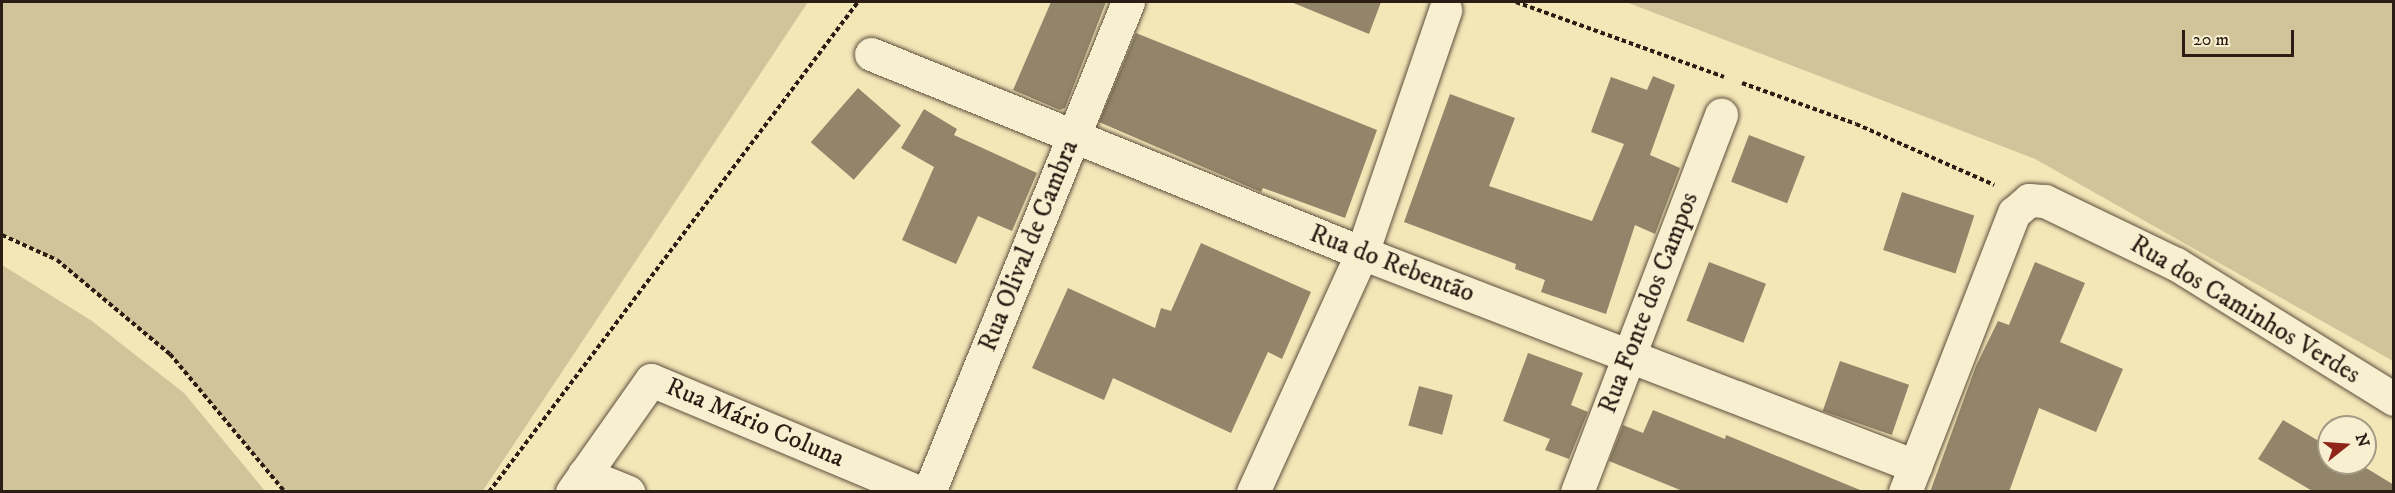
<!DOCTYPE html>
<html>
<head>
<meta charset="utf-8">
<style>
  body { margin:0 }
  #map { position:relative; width:2395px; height:493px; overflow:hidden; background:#f3e6b7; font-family:"IM FELL DW Pica",serif }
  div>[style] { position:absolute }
  .green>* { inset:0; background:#d1c49b }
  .building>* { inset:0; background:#938569; transform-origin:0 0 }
  .path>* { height:4px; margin-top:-2px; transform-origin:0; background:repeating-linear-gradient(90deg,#2b1c14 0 4.5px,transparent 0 7.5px) }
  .roads { filter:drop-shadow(0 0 2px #5d4e3d) drop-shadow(0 0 2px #5d4e3d) }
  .minor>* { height:33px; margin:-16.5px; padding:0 16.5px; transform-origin:16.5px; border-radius:16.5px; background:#f7efd0 }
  span { translate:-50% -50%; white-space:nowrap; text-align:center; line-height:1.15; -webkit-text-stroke:4.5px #f7efd0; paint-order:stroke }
  .street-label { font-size:26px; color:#2b1c14 }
  .frame { position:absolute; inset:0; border:3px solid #2b1c14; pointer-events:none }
  .north { position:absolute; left:2317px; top:415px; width:60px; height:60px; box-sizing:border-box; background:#f7efd0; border:2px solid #a59b85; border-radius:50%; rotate:73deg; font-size:16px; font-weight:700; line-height:24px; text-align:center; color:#2b1c14 }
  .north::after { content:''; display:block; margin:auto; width:21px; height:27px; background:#8f2418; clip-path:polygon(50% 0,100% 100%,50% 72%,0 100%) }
  .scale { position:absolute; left:2182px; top:30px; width:112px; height:27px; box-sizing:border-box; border:3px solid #2b1c14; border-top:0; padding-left:8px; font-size:18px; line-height:21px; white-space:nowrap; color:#2b1c14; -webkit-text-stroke:4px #f7efd0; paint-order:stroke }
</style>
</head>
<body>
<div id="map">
  <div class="green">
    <div style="clip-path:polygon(2px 2px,808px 2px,482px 492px,285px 491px,170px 354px,57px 260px,2px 233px)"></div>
    <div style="clip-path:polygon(1626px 2px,2393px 2px,2393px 361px,2035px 159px)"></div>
    <div style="clip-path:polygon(2px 265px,92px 321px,184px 393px,265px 491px,2px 491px)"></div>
  </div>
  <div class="building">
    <div style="clip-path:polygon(1051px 2px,1106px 2px,1065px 108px,1060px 110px,1013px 90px)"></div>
    <div style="clip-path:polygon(1291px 2px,1381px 2px,1369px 34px)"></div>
    <div style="clip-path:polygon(1136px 33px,1377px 130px,1345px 218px,1263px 188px,1261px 192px,1099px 122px)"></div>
    <div style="clip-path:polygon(1653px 76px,1675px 85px,1650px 155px,1680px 168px,1655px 234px,1635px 225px,1606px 314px,1541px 292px,1545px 280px,1515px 269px,1516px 264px,1404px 222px,1450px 94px,1515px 118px,1489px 186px,1592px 221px,1624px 144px,1591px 132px,1611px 77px,1647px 90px)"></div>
    <div style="left:858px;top:88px;width:57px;height:72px;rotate:41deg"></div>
    <div style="clip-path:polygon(924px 109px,957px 129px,954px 135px,1037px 173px,1012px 231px,978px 216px,956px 264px,902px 240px,934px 167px,901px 148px)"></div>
    <div style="left:1749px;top:135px;width:60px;height:50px;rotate:21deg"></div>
    <div style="left:1902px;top:192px;width:76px;height:61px;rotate:18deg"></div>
    <div style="clip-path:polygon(1201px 243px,1311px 292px,1282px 359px,1268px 352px,1231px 433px,1113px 378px,1104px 400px,1032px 368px,1068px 288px,1155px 328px,1161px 308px,1171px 311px)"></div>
    <div style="left:1709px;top:262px;width:61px;height:63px;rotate:21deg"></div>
    <div style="clip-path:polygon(2035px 262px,2085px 283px,2060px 342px,2123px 369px,2096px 432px,2039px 408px,2009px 492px,1930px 492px,1976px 366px,1998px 321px,2009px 325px)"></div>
    <div style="clip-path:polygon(1528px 353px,1583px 373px,1571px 405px,1588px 412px,1569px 459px,1545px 450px,1550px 439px,1503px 421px)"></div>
    <div style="left:1840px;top:361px;width:73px;height:53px;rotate:19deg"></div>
    <div style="left:1419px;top:386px;width:35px;height:41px;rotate:15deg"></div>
    <div style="clip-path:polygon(1653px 410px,1725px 439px,1726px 435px,1865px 492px,1685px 492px,1609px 461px,1623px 425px,1643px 433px)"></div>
    <div style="clip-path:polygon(2283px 420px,2329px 447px,2329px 463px,2358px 463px,2394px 485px,2394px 492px,2314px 492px,2258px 459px)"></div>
  </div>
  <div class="path">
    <div style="left:1516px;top:2px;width:221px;rotate:19.8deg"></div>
    <div style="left:1742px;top:83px;width:121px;rotate:19.8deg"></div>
    <div style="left:1856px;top:124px;width:151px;rotate:23.8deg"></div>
    <div style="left:2px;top:235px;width:60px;rotate:24.4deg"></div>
    <div style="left:57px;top:260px;width:147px;rotate:39.8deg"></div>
    <div style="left:170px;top:354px;width:180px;rotate:50.2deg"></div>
    <div style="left:489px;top:492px;width:613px;rotate:-53.02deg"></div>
  </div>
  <div class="roads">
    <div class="minor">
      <div style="left:871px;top:54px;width:530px;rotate:22.06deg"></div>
      <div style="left:1362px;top:253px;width:593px;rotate:21.07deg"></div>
      <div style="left:584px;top:474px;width:48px;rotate:22.2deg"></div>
      <div style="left:572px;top:492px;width:137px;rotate:-54.8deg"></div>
      <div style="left:651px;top:380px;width:290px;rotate:22.7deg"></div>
      <div style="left:929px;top:492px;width:529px;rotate:-67.9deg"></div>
      <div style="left:1253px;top:492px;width:263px;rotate:-65.5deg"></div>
      <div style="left:1362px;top:253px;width:257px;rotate:-71.1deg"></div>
      <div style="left:1577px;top:492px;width:404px;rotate:-69.1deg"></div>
      <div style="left:1905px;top:492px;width:300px;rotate:-68.7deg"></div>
      <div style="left:2014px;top:213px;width:20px;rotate:-41deg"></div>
      <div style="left:2029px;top:200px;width:16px;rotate:4deg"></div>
      <div style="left:2045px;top:201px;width:145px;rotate:25.7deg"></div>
      <div style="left:2176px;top:264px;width:256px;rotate:31.8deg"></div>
    </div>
  </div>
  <div class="street-label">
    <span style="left:1029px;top:246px;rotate:-68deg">Rua Olival de Cambra</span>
    <span style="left:1392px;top:264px;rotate:21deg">Rua do Rebentão</span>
    <span style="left:1649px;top:303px;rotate:-69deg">Rua Fonte dos Campos</span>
    <span style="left:2245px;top:310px;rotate:31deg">Rua dos Caminhos Verdes</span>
    <span style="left:755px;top:423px;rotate:23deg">Rua Mário Coluna</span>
  </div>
  <div class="frame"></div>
  <div class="north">N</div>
  <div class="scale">20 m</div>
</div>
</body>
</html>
